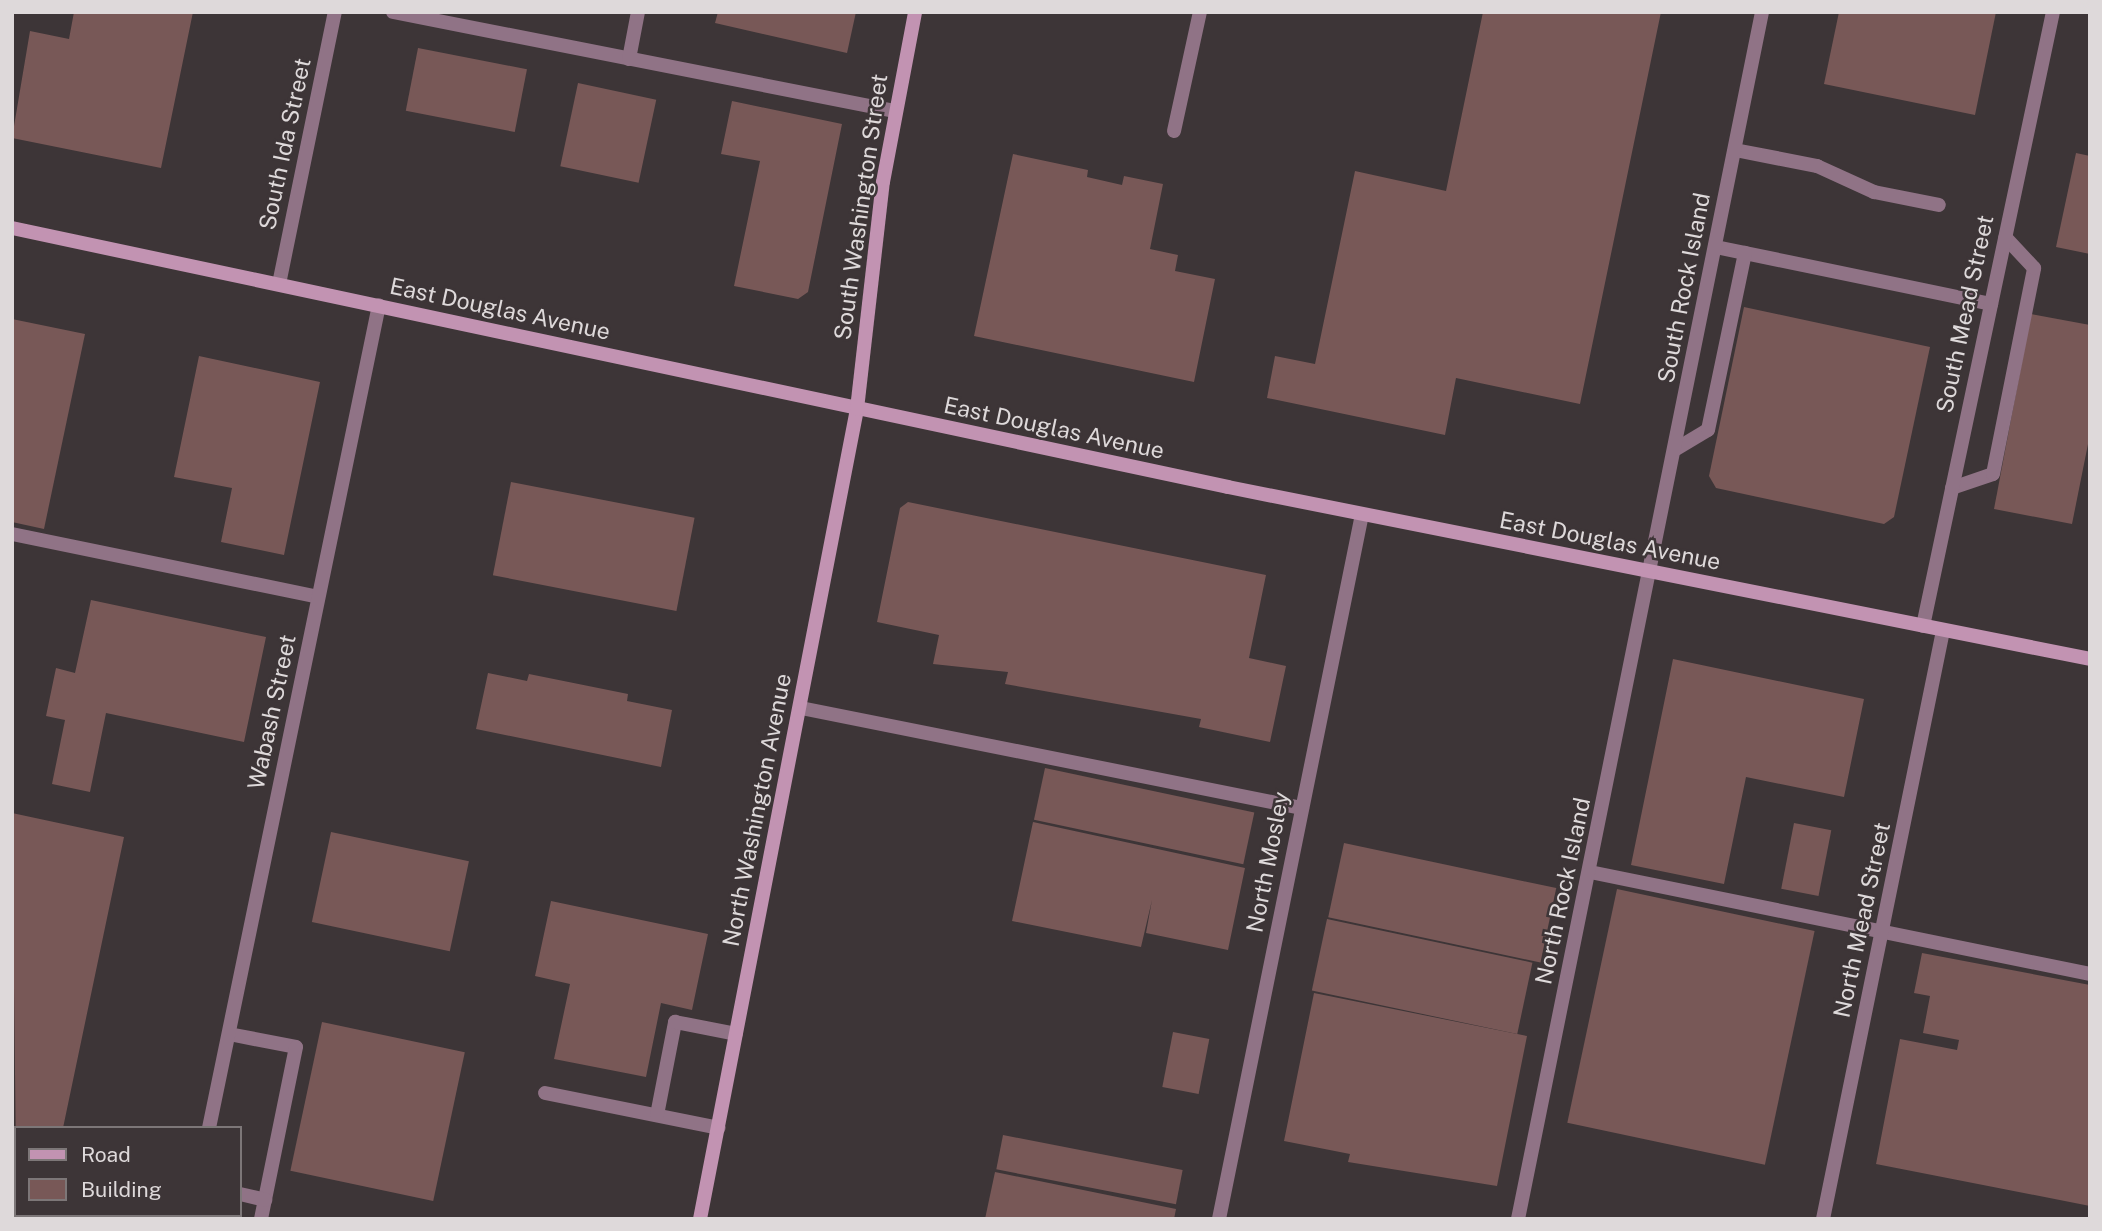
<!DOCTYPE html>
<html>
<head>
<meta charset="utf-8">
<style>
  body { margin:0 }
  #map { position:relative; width:2102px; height:1231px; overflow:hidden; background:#3d3537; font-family:"Public Sans",sans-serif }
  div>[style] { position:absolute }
  .building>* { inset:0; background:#785857; transform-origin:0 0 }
  .lane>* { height:14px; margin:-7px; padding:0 7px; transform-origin:7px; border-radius:7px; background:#907386 }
  .street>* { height:14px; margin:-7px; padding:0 7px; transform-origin:7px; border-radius:7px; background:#907386 }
  .secondary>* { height:14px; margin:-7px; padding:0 7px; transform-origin:7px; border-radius:7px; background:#c293b2 }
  span { translate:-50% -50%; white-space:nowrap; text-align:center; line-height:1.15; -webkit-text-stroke:5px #3d3537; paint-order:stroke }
  .street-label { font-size:23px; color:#ded9da }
  .frame { position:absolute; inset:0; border:14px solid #ded9da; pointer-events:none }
  .legend { position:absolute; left:14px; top:1126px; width:228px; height:91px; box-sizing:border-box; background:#3d3537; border:2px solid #7d7778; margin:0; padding:9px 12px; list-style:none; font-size:21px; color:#ded9da }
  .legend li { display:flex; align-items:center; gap:14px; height:35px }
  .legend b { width:35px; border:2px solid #7d7778 }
</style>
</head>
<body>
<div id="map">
  <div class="building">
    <div style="clip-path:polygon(74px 12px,193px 12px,161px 168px,12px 138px,30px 31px,69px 39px)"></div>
    <div style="clip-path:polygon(718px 12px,856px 12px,847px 53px,715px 23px)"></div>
    <div style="clip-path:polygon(1483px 12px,1661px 12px,1580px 404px,1456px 378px,1445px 435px,1267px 398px,1275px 356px,1315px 364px,1355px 171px,1446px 191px)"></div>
    <div style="clip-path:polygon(1839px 12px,1996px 12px,1975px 115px,1824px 84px)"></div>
    <div style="left:418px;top:48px;width:111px;height:64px;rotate:11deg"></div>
    <div style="left:578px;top:83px;width:80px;height:85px;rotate:12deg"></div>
    <div style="clip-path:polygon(732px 101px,842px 124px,808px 292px,798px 299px,734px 286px,760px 161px,721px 154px)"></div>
    <div style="clip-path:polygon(2076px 153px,2090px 156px,2090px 254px,2056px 247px)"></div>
    <div style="clip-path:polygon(1013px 154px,1088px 170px,1087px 177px,1122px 185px,1124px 176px,1163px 184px,1150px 249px,1178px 255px,1175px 271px,1215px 279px,1194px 382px,974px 336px)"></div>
    <div style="clip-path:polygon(1744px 307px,1930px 347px,1894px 517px,1884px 524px,1716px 488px,1709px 476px)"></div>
    <div style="clip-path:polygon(2031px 314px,2090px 325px,2090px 434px,2072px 524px,1994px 509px)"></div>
    <div style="clip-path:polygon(12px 319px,85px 334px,44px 529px,12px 522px)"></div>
    <div style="clip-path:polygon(199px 356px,320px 382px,284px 555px,221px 542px,232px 488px,174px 477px)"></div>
    <div style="left:511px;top:482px;width:187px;height:95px;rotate:11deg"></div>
    <div style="clip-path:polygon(908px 502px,1266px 575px,1249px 658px,1286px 666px,1270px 742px,1199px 727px,1201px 719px,1005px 684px,1008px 672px,933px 664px,939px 635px,877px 622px,900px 508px)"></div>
    <div style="clip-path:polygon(91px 600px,266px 637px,244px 742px,106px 713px,90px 792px,52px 784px,65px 720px,46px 716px,56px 668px,75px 673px)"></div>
    <div style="clip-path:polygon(1673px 659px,1864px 699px,1844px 797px,1746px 777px,1724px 884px,1631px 865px)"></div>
    <div style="clip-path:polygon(488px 673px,527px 681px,529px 674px,628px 694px,627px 701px,672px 710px,661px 767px,476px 729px)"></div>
    <div style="left:1045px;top:768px;width:214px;height:53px;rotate:12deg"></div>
    <div style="clip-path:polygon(12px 813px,124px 837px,63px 1128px,16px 1128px,16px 1159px)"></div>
    <div style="clip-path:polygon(1033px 822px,1245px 868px,1228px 950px,1146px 933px,1152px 900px,1141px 947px,1012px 921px)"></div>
    <div style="left:1794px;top:823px;width:38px;height:67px;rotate:11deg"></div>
    <div style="left:331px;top:832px;width:141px;height:92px;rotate:12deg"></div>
    <div style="left:1344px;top:843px;width:217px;height:76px;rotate:12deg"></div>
    <div style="left:1617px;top:889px;width:202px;height:239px;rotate:12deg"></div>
    <div style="clip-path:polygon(551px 901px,708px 934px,692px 1010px,661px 1003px,646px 1077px,554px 1059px,570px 984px,535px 976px)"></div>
    <div style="left:1327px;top:919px;width:210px;height:73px;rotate:12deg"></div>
    <div style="clip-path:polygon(1922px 953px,2090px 985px,2090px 1206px,1876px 1164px,1900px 1039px,1957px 1050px,1959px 1040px,1923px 1033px,1930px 996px,1914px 993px)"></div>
    <div style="clip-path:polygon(1314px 993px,1527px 1036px,1497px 1186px,1348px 1162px,1350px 1154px,1284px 1141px)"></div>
    <div style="left:322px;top:1022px;width:146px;height:152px;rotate:12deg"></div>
    <div style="left:1173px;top:1032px;width:37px;height:56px;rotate:11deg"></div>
    <div style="left:1003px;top:1135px;width:183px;height:35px;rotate:11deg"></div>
    <div style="clip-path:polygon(995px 1172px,1176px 1209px,1174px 1219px,985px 1219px)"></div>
  </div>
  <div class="lane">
    <div style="left:393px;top:12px;width:512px;rotate:11.16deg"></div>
    <div style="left:629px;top:59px;width:48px;rotate:-79.2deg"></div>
    <div style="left:1174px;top:131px;width:122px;rotate:-77.7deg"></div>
    <div style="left:1735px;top:150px;width:84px;rotate:11deg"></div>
    <div style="left:1817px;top:166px;width:63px;rotate:24.5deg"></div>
    <div style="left:1874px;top:192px;width:66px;rotate:11.3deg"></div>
    <div style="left:1716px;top:247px;width:281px;rotate:11.7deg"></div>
    <div style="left:1676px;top:449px;width:37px;rotate:-31deg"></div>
    <div style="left:1708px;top:430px;width:181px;rotate:-78.2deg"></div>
    <div style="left:1952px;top:488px;width:43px;rotate:-18.9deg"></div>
    <div style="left:1993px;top:474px;width:210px;rotate:-78.7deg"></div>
    <div style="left:2034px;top:268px;width:42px;rotate:-133.1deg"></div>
    <div style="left:12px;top:534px;width:312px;rotate:11.6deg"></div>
    <div style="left:801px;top:708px;width:511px;rotate:11.29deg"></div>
    <div style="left:1590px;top:872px;width:510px;rotate:11.53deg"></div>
    <div style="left:229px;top:1034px;width:68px;rotate:11deg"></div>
    <div style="left:296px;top:1047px;width:176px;rotate:101.5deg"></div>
    <div style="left:545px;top:1093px;width:177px;rotate:11.4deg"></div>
    <div style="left:657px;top:1115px;width:95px;rotate:-79deg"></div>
    <div style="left:675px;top:1022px;width:62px;rotate:11.1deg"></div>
    <div style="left:240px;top:1194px;width:26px;rotate:13deg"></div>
  </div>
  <div class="street">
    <div style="left:279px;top:284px;width:278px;rotate:-78.4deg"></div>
    <div style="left:1923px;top:626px;width:628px;rotate:-78.05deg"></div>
    <div style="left:209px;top:1128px;width:840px;rotate:-78.33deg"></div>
    <div style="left:191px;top:1219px;width:4px;rotate:-90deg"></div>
    <div style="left:1219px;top:1219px;width:719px;rotate:-78.53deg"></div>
    <div style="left:1518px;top:1219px;width:1231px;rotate:-78.57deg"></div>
    <div style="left:1823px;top:1219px;width:600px;rotate:-78.47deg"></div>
  </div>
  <div class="secondary">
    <div style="left:12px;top:228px;width:1243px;rotate:12.02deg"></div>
    <div style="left:1228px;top:487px;width:879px;rotate:11.28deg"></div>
    <div style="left:700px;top:1219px;width:825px;rotate:-79.03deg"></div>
    <div style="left:857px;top:409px;width:228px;rotate:-83.5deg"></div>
    <div style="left:883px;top:182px;width:173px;rotate:-79.3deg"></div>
  </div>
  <div class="street-label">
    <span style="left:285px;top:144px;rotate:-78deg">South Ida Street</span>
    <span style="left:861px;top:207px;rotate:-82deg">South Washington Street</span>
    <span style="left:1684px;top:288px;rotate:-79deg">South Rock Island</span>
    <span style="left:500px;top:309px;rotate:12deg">East Douglas Avenue</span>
    <span style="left:1965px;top:314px;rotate:-78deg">South Mead Street</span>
    <span style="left:1054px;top:428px;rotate:12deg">East Douglas Avenue</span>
    <span style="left:1610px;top:541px;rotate:11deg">East Douglas Avenue</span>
    <span style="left:272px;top:712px;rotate:-78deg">Wabash Street</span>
    <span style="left:757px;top:810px;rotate:-79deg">North Washington Avenue</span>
    <span style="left:1268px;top:862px;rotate:-79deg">North Mosley</span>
    <span style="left:1563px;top:891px;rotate:-78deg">North Rock Island</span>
    <span style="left:1862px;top:920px;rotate:-78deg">North Mead Street</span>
  </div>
  <div class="frame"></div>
  <ul class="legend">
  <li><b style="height:9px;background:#c293b2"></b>Road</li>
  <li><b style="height:19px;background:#785857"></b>Building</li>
  </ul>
</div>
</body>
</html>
